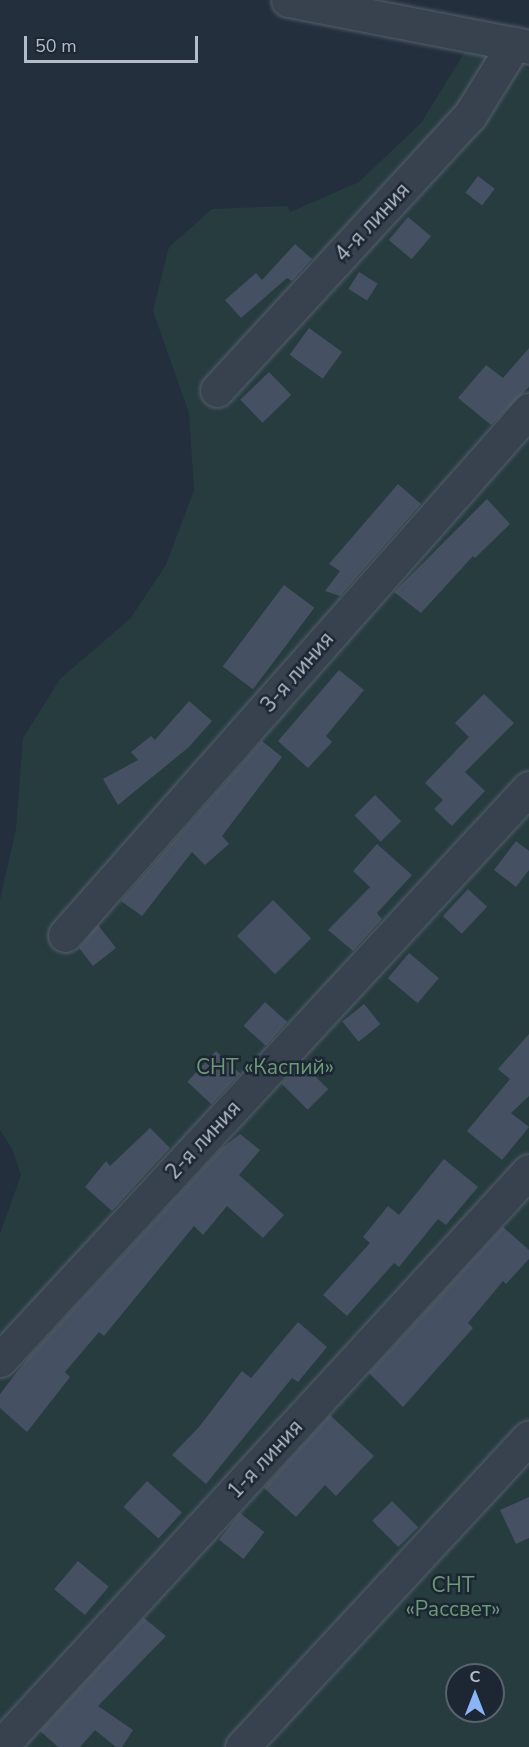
<!DOCTYPE html>
<html>
<head>
<meta charset="utf-8">
<style>
  body { margin:0 }
  #map { position:relative; width:529px; height:1747px; overflow:hidden; background:#242f3e; font-family:"Nunito Sans",sans-serif }
  div>[style] { position:absolute }
  .green>* { inset:0; background:#263c3f }
  .building>* { inset:0; background:#455162; transform-origin:0 0 }
  .roads { filter:drop-shadow(0 0 2px #565f6c) drop-shadow(0 0 2px #565f6c) }
  .minor>* { height:33px; margin:-16.5px; padding:0 16.5px; transform-origin:16.5px; border-radius:16.5px; background:#38414e }
  span { translate:-50% -50%; white-space:nowrap; text-align:center; line-height:1.15; -webkit-text-stroke:5px #1d2633; paint-order:stroke }
  .street-label { font-size:21px; color:#b4bcc9 }
  .park-label { font-size:21px; color:#6b9a76 }
  .north { position:absolute; left:445px; top:1663px; width:60px; height:60px; box-sizing:border-box; background:#1d2633; border:2px solid #59626f; border-radius:50%; rotate:0deg; font-size:16px; font-weight:700; line-height:24px; text-align:center; color:#b4bcc9 }
  .north::after { content:''; display:block; margin:auto; width:21px; height:27px; background:#8ab4f8; clip-path:polygon(50% 0,100% 100%,50% 72%,0 100%) }
  .scale { position:absolute; left:24px; top:36px; width:174px; height:27px; box-sizing:border-box; border:3px solid #b4bcc9; border-top:0; padding-left:8px; font-size:18px; line-height:21px; white-space:nowrap; color:#b4bcc9; -webkit-text-stroke:4px #1d2633; paint-order:stroke }
</style>
</head>
<body>
<div id="map">
  <div class="green">
    <div style="clip-path:polygon(evenodd,471px 42px,529px 69px,529px 1747px,0 1747px,0 1234px,21px 1175px,12px 1149px,0 1130px,0 900px,16px 829px,23px 738px,60px 679px,130px 619px,166px 565px,194px 490px,189px 413px,153px 311px,169px 247px,212px 209px,287px 206px,290px 212px,359px 182px,421px 123px,471px 42px,457px 1675px,493px 1675px,493px 1711px,457px 1711px,457px 1675px)"></div>
  </div>
  <div class="building">
    <div style="left:478px;top:176px;width:21px;height:21px;rotate:37deg"></div>
    <div style="left:408px;top:217px;width:30px;height:30px;rotate:40deg"></div>
    <div style="clip-path:polygon(295px 244px,312px 259px,292px 281px,287px 278px,241px 318px,225px 300px,256px 273px,262px 280px)"></div>
    <div style="left:359px;top:272px;width:22px;height:20px;rotate:32deg"></div>
    <div style="left:309px;top:328px;width:41px;height:33px;rotate:36deg"></div>
    <div style="clip-path:polygon(529px 348px,529px 387px,491px 425px,458px 398px,486px 365px,503px 378px)"></div>
    <div style="left:269px;top:372px;width:32px;height:40px;rotate:46deg"></div>
    <div style="clip-path:polygon(398px 484px,421px 504px,340px 596px,325px 591px,340px 571px,329px 564px)"></div>
    <div style="clip-path:polygon(487px 499px,510px 524px,475px 558px,473px 556px,421px 613px,394px 592px)"></div>
    <div style="left:284px;top:585px;width:38px;height:102px;rotate:37deg"></div>
    <div style="clip-path:polygon(339px 670px,364px 690px,326px 736px,332px 742px,308px 768px,278px 741px)"></div>
    <div style="clip-path:polygon(484px 694px,514px 723px,465px 772px,485px 791px,452px 826px,434px 809px,443px 800px,425px 783px,469px 737px,455px 723px)"></div>
    <div style="clip-path:polygon(189px 701px,212px 721px,189px 747px,118px 805px,103px 779px,138px 760px,131px 752px,151px 736px,155px 740px)"></div>
    <div style="clip-path:polygon(262px 741px,282px 757px,222px 836px,229px 844px,205px 865px,192px 852px,142px 916px,121px 901px)"></div>
    <div style="left:375px;top:795px;width:37px;height:29px;rotate:45deg"></div>
    <div style="clip-path:polygon(516px 841px,529px 851px,529px 870px,516px 887px,494px 870px)"></div>
    <div style="clip-path:polygon(377px 844px,412px 875px,377px 913px,382px 919px,353px 951px,328px 930px,370px 887px,353px 871px)"></div>
    <div style="left:468px;top:889px;width:26px;height:37px;rotate:43deg"></div>
    <div style="left:273px;top:900px;width:54px;height:51px;rotate:45deg"></div>
    <div style="clip-path:polygon(98px 925px,116px 948px,93px 966px,79px 948px)"></div>
    <div style="left:409px;top:953px;width:39px;height:33px;rotate:40deg"></div>
    <div style="left:265px;top:1002px;width:30px;height:32px;rotate:42deg"></div>
    <div style="left:364px;top:1004px;width:26px;height:28px;rotate:51deg"></div>
    <div style="clip-path:polygon(529px 1034px,529px 1096px,511px 1113px,529px 1127px,502px 1160px,467px 1131px,510px 1079px,498px 1069px)"></div>
    <div style="left:216px;top:1051px;width:33px;height:42px;rotate:43deg"></div>
    <div style="left:302px;top:1063px;width:37px;height:29px;rotate:45deg"></div>
    <div style="clip-path:polygon(150px 1128px,170px 1148px,112px 1211px,85px 1187px,106px 1161px,110px 1166px)"></div>
    <div style="clip-path:polygon(240px 1134px,260px 1150px,239px 1175px,284px 1215px,263px 1238px,227px 1206px,203px 1235px,194px 1226px,104px 1336px,99px 1332px,65px 1372px,70px 1377px,27px 1432px,0 1408px,0 1394px,27px 1359px,222px 1148px)"></div>
    <div style="clip-path:polygon(444px 1159px,478px 1187px,446px 1225px,438px 1219px,399px 1267px,394px 1263px,347px 1316px,323px 1295px,370px 1243px,363px 1237px,388px 1206px,399px 1215px)"></div>
    <div style="clip-path:polygon(503px 1227px,529px 1250px,529px 1259px,506px 1284px,503px 1281px,468px 1323px,473px 1328px,403px 1407px,369px 1373px)"></div>
    <div style="clip-path:polygon(298px 1322px,327px 1347px,298px 1382px,292px 1378px,206px 1484px,172px 1455px,199px 1427px,242px 1371px,251px 1378px)"></div>
    <div style="clip-path:polygon(330px 1415px,374px 1456px,336px 1496px,325px 1485px,296px 1517px,264px 1488px)"></div>
    <div style="left:147px;top:1481px;width:47px;height:35px;rotate:42deg"></div>
    <div style="clip-path:polygon(529px 1497px,529px 1538px,516px 1544px,500px 1510px)"></div>
    <div style="left:392px;top:1501px;width:37px;height:28px;rotate:45deg"></div>
    <div style="left:240px;top:1513px;width:31px;height:34px;rotate:38deg"></div>
    <div style="left:78px;top:1561px;width:40px;height:37px;rotate:40deg"></div>
    <div style="clip-path:polygon(144px 1618px,166px 1636px,98px 1706px,133px 1730px,122px 1747px,116px 1747px,95px 1730px,80px 1747px,58px 1747px,40px 1731px)"></div>
  </div>
  <div class="roads">
    <div class="minor">
      <div style="left:288px;top:0;width:246px;rotate:11deg"></div>
      <div style="left:217px;top:390px;width:374px;rotate:-47.4deg"></div>
      <div style="left:470px;top:115px;width:84px;rotate:-58.2deg"></div>
      <div style="left:65px;top:935px;width:701px;rotate:-48.53deg"></div>
      <div style="left:0;top:1360px;width:779px;rotate:-47.24deg"></div>
      <div style="left:0;top:1747px;width:782px;rotate:-47.44deg"></div>
      <div style="left:242px;top:1747px;width:422px;rotate:-47.2deg"></div>
    </div>
  </div>
  <div class="street-label">
    <span style="left:372px;top:222px;rotate:-47deg">4-я линия</span>
    <span style="left:297px;top:672px;rotate:-49deg">3-я линия</span>
    <span style="left:203px;top:1140px;rotate:-47deg">2-я линия</span>
    <span style="left:265px;top:1459px;rotate:-47deg">1-я линия</span>
  </div>
  <div class="park-label">
    <span style="left:265px;top:1067px">СНТ «Каспий»</span>
    <span style="left:453px;top:1597px">СНТ<br>«Рассвет»</span>
  </div>
  <div class="north">С</div>
  <div class="scale">50 m</div>
</div>
</body>
</html>
